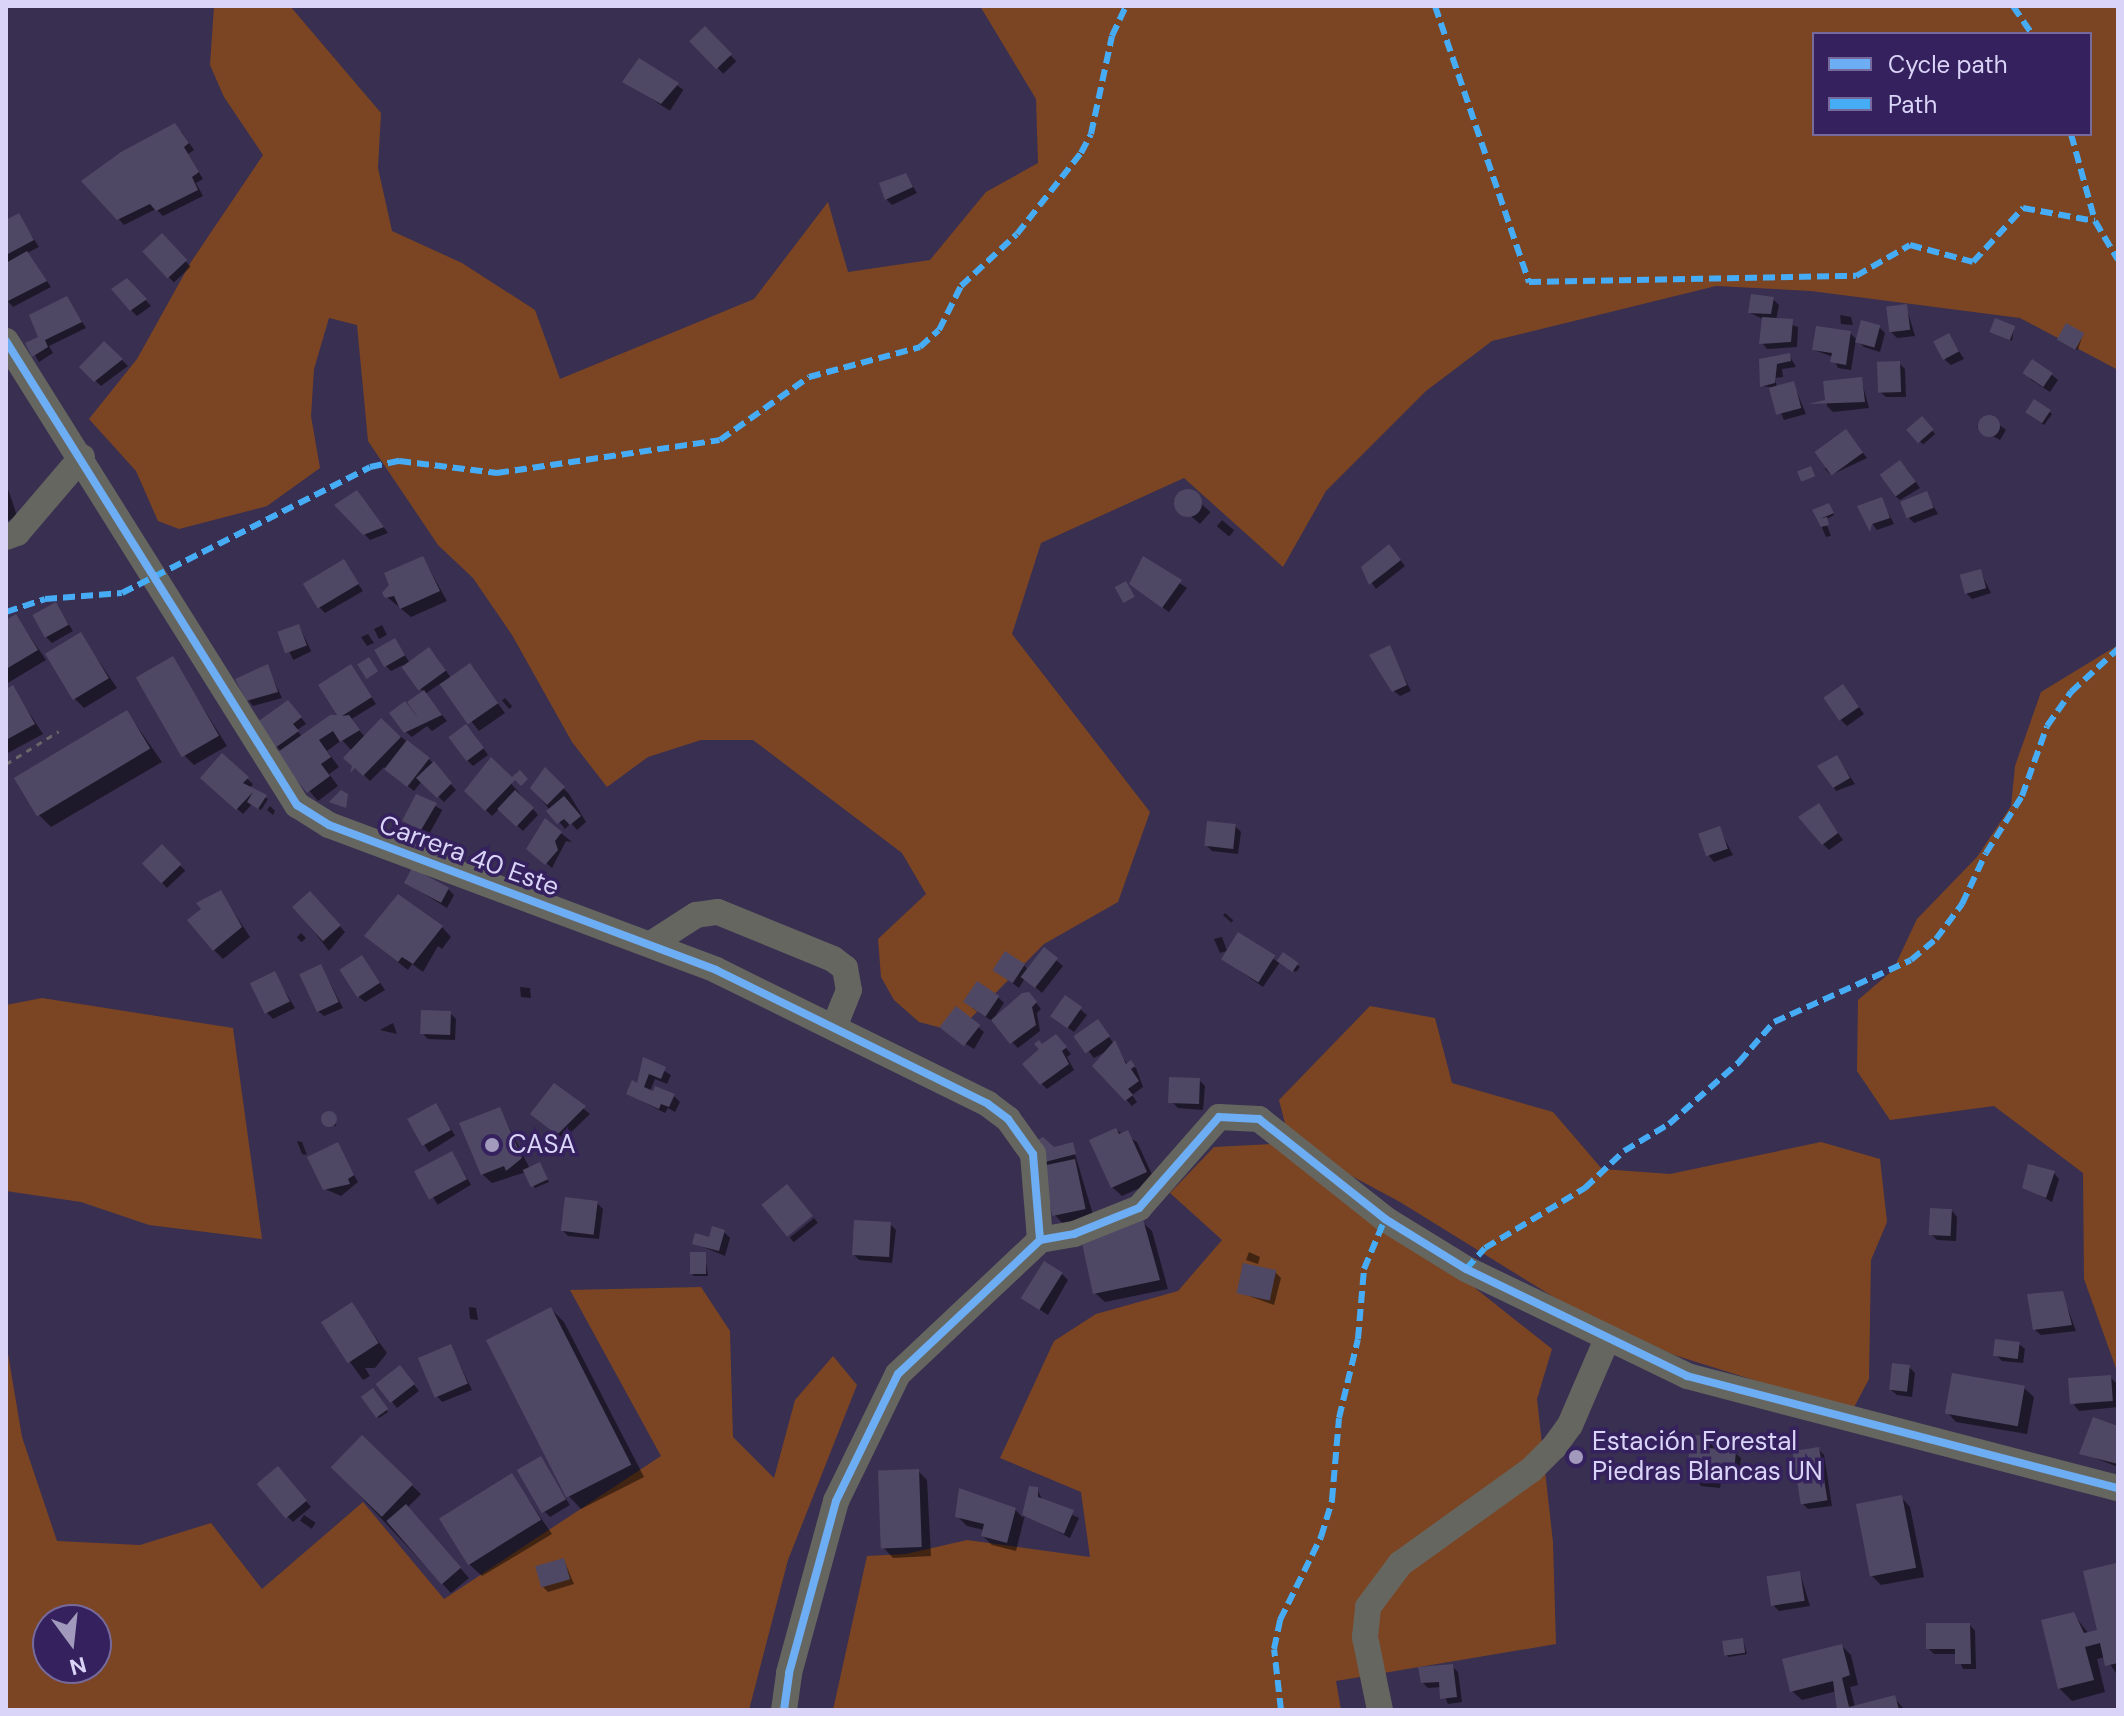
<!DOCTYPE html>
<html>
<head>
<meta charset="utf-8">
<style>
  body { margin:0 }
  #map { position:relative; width:2124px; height:1716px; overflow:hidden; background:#392f50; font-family:"DM Sans",sans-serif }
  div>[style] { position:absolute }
  .forest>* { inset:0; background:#7b4523 }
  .shadow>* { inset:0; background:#0007; transform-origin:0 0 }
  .building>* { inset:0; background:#4f4864; transform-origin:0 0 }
  .round { border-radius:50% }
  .path>* { height:3px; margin-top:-1.5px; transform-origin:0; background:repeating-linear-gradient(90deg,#69666a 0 6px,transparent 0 12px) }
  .minor>* { height:26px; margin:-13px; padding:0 13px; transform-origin:13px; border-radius:13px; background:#666661 }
  .quiet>* { height:6px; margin-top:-3px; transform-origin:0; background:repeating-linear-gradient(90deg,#46acf6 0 12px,transparent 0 18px) }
  .cycleway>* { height:8px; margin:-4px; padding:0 4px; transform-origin:4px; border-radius:4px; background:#6dadf4 }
  .dots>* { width:22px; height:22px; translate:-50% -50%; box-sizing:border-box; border:4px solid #34215d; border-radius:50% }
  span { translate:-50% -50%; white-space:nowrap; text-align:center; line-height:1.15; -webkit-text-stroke:7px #34215d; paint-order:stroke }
  .street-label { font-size:26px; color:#dad4f8 }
  .poi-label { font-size:26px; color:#dad4f8 }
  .left { translate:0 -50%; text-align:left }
  .frame { position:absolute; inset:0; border:8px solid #dad4f8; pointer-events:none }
  .legend { position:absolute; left:1812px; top:32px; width:280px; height:104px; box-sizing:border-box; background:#34215d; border:2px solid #76699b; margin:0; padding:10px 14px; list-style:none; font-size:24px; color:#dad4f8 }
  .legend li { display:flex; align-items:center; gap:16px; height:40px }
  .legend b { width:40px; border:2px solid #76699b }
  .north { position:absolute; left:32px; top:1604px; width:80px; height:80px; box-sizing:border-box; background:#34215d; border:2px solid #76699b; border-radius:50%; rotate:165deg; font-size:22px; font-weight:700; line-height:32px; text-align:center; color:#dad4f8 }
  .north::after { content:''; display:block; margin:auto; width:28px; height:36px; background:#a29abd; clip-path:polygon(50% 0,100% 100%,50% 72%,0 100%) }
</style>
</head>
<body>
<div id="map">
  <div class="forest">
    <div style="clip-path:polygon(evenodd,214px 6px,290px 6px,381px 113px,378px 168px,392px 231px,462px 263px,535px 310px,560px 379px,754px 299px,828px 202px,848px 272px,930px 260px,986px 192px,1038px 163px,1036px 99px,980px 6px,2118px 6px,2118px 370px,2020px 318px,1811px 291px,1716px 286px,1492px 341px,1426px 391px,1326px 491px,1283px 567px,1184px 478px,1041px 543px,1012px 634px,1150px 812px,1118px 902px,1044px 944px,957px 1032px,919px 1022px,894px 1000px,881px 977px,878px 939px,926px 894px,902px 853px,753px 740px,701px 740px,648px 757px,607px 787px,572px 742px,512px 635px,473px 578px,438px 545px,368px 441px,357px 325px,329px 318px,314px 369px,311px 416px,320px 468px,267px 506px,179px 529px,158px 521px,136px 471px,89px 419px,137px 359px,191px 262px,263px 155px,224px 97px,210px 65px,214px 6px,1814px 34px,2090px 34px,2090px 134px,1814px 134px,1814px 34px)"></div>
    <div style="clip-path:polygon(2118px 645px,2118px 1374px,2084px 1279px,2083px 1173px,1994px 1106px,1890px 1120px,1857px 1071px,1858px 1000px,1893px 970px,1917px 919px,1977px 857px,2011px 806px,2015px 766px,2041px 692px)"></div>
    <div style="clip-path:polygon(42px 998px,233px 1028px,262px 1239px,149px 1225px,81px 1202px,6px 1191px,6px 1005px)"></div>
    <div style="clip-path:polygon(1370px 1006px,1435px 1018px,1452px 1083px,1553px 1112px,1602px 1169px,1670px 1174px,1821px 1142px,1880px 1159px,1887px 1222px,1871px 1260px,1869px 1379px,1852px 1411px,1674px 1355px,1565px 1304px,1400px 1202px,1296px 1146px,1552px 1349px,1537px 1399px,1553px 1542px,1556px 1644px,1336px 1681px,1341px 1710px,833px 1710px,867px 1556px,906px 1554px,967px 1540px,1090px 1557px,1081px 1492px,1000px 1458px,1054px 1341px,1096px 1314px,1178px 1291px,1222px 1240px,1170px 1193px,1214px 1147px,1290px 1143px,1279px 1100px)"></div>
    <div style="clip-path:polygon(evenodd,701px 1287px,730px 1331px,733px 1437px,774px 1478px,795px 1400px,833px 1356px,857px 1385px,788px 1560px,749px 1710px,6px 1710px,6px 1342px,22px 1437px,57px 1541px,140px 1545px,211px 1523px,262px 1589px,363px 1502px,444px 1599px,661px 1456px,570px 1290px,701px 1287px,48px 1620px,96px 1620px,96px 1668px,48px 1668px,48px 1620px)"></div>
  </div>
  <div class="shadow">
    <div style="left:705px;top:29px;width:45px;height:18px;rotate:46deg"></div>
    <div style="left:639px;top:61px;width:53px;height:25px;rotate:33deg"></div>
    <div style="clip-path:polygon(181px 131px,194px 150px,188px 154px,203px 179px,196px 183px,203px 196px,163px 216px,156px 209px,124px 225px,84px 181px)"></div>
    <div style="clip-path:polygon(906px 175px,917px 193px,892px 205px,886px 199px)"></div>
    <div style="clip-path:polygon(19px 216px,39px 247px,27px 253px,51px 287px,13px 307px,6px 299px,6px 222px)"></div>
    <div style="left:162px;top:236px;width:42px;height:23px;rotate:47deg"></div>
    <div style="clip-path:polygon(127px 280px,151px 306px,137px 316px,131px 310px)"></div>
    <div style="clip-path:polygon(67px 298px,86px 328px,49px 346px,53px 353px,39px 362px,28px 344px,40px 338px)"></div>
    <div style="clip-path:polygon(1773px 299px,1779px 305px,1776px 320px,1798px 327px,1797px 347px,1767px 349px,1762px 343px,1763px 319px,1750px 313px)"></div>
    <div style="clip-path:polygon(1906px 306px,1915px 336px,1897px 338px,1891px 332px)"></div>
    <div style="clip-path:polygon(1840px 315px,1851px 317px,1853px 325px,1841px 324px)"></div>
    <div style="clip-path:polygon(1879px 327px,1885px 333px,1880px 352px,1864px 347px,1856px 339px,1851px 370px,1838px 368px,1833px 357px,1814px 350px,1850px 333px,1858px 341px)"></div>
    <div style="clip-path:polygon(2014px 327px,2012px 341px,1992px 332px)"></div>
    <div style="clip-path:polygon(2083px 334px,2078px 350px,2062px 342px)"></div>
    <div style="clip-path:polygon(1949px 336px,1964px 359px,1951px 365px,1945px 360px)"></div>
    <div style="clip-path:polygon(104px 343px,128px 366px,101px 386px,81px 367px)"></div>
    <div style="clip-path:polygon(1789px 355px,1796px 367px,1782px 369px,1783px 377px,1775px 378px,1777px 388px,1793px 383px,1806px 414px,1784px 420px,1770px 387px,1762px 386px,1764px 373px)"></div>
    <div style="clip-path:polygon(1899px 363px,1905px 369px,1906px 397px,1886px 397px,1880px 392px)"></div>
    <div style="clip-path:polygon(2052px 375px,2058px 380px,2050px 392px,2030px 379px)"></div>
    <div style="clip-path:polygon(1861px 379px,1869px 408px,1833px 412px,1827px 406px,1825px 383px)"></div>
    <div style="clip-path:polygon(2035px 401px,2052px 414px,2044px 425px,2029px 414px)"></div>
    <div style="clip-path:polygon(1986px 415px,2006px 430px,2000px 440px,1977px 427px)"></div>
    <div style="left:1922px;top:419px;width:20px;height:16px;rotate:49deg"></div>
    <div style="clip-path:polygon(1851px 438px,1867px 458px,1831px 475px,1825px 469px)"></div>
    <div style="clip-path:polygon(1906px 468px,1920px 488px,1900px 500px,1894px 495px)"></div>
    <div style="clip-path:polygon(6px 483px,17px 516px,6px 522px)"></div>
    <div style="left:1184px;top:489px;width:35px;height:16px;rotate:41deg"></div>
    <div style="clip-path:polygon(1926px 493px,1938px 514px,1914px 523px,1908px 517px)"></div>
    <div style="clip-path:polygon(362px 498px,388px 533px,370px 540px,337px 505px)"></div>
    <div style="clip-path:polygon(1881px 499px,1894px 524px,1877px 530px,1860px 507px)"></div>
    <div style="clip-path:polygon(1831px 508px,1834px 515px,1825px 520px,1831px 536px,1826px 537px,1815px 511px)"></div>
    <div style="left:1222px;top:520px;width:16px;height:8px;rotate:40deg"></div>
    <div style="clip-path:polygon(1395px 553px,1405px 566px,1376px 589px,1362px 568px)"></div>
    <div style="clip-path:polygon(423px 558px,447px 601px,411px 617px,387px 597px)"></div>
    <div style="clip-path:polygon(1144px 559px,1187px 588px,1169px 612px,1137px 589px)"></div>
    <div style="clip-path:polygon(343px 562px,363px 591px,325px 613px,319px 607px)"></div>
    <div style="clip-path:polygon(1980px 571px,1991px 593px,1972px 599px,1966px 593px)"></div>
    <div style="clip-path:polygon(56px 604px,73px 631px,52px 643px,46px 637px)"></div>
    <div style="clip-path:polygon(16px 616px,46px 660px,6px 684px,6px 622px)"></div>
    <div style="left:382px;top:625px;width:11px;height:9px;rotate:63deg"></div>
    <div style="left:299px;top:626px;width:28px;height:20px;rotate:64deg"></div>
    <div style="clip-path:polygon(368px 634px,374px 643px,367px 646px,361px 637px)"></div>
    <div style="clip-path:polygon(81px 635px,117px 688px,84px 708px,74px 698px)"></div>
    <div style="clip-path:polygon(395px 641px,410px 663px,435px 655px,451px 678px,470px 666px,505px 713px,479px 731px,441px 683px,425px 694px,447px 721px,432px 731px,427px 726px,412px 737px,406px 732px,414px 713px,410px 702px,424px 693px,403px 665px,391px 671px,385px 665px)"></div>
    <div style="clip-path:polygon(1389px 647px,1411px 691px,1400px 696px,1394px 691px)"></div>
    <div style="clip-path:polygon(172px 659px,227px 746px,194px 765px,185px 756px)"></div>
    <div style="clip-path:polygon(267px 666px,282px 698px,253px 706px,248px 700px)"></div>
    <div style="clip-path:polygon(356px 673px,376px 704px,350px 720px,365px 737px,381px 721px,429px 759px,456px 790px,444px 802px,422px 781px,414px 791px,384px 767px,370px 781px,346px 758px,352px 751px,342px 740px,327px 751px,339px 767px,329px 774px,338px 786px,318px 801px,278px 755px,282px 752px,277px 747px,294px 708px,306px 724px,297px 730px,302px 737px,340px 717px)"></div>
    <div style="clip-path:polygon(13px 688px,43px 734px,6px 754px,6px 692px)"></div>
    <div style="clip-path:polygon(1848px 692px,1864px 714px,1847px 726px,1841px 720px)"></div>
    <div style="left:505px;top:698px;width:11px;height:4px;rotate:49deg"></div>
    <div style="clip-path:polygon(127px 712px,162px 762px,51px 827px,38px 814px)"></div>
    <div style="clip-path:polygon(472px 732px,488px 755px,473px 766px,467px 760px)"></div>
    <div style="clip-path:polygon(222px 756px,253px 784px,248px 790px,268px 799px,261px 810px,252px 804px,243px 814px,203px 778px)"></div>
    <div style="clip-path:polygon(1837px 757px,1855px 784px,1836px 791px,1820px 766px)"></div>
    <div style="clip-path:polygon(491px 760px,538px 815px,523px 831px,499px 809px,492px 816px,467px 791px)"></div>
    <div style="clip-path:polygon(545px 770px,569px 794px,586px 822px,577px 830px,571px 823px,565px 829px,532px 788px)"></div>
    <div style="left:417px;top:796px;width:29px;height:27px;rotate:29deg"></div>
    <div style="clip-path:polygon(1818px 805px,1843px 840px,1829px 850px,1823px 844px)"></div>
    <div style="clip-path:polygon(270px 806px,275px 811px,273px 815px,267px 810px)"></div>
    <div style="clip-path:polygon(546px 821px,572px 842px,566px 841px,552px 868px,532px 851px)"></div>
    <div style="clip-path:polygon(1235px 826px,1241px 832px,1238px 854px,1212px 851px,1206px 845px)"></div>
    <div style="clip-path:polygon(1719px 828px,1733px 855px,1714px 862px,1709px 856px)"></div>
    <div style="left:162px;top:846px;width:34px;height:25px;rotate:47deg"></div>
    <div style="clip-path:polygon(407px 883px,448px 889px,454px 895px,447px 908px)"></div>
    <div style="clip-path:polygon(221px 893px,250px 937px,223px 959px,214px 950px,199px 903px)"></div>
    <div style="clip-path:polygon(310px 893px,345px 932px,329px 951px,295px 907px)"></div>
    <div style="left:1225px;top:913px;width:11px;height:3px;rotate:41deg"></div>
    <div style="clip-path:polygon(442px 927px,451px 937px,442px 949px,438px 946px,423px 972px,412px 964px,408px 970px,376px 945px)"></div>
    <div style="left:301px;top:933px;width:7px;height:6px;rotate:45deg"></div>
    <div style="clip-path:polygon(1238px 934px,1278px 962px,1284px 955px,1300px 967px,1296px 972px,1280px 962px,1263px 987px,1223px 959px)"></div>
    <div style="clip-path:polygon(1222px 937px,1227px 951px,1220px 953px,1214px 939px)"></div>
    <div style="clip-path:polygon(1044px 950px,1063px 966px,1042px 993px,1025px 978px,1019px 988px,995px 970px,1024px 965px,1028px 970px)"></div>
    <div style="clip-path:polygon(362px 957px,385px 990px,365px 1002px,359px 997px)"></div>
    <div style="clip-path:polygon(321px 966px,343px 1008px,324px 1016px,318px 1011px)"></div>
    <div style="clip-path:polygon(274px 973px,295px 1008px,273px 1019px,267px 1013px)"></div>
    <div style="clip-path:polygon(520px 987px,530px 988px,531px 998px,521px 997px)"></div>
    <div style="clip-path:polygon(998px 997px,1004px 1003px,992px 1021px,972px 1008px)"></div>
    <div style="clip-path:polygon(1065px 997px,1087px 1015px,1074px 1032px,1058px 1021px)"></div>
    <div style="clip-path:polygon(1035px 1001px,1041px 1009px,1037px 1013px,1040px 1031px,1018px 1048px,1012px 1042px)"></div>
    <div style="clip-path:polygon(450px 1013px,456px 1019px,455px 1040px,428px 1039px,422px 1033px)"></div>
    <div style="clip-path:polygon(393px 1023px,397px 1034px,380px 1030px)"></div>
    <div style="clip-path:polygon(978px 1027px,984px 1032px,974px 1049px,950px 1034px)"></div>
    <div style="clip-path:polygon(1103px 1028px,1128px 1065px,1136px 1068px,1143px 1087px,1132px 1095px,1137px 1102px,1132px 1106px,1095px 1065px,1109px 1050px,1094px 1058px,1077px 1037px)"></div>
    <div style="clip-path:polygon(1061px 1042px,1071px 1054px,1067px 1057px,1074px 1070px,1047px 1089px,1042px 1084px,1042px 1046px)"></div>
    <div style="clip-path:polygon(645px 1060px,671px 1075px,667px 1084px,655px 1079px,650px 1091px,674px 1096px,680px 1102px,675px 1112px,668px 1108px,665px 1113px,628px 1094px,638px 1086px)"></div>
    <div style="clip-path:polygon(1199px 1080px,1205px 1086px,1203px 1110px,1178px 1108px,1172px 1102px)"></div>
    <div style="clip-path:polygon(554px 1086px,590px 1114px,564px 1139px,538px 1120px)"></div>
    <div style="left:436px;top:1105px;width:36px;height:31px;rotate:58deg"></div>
    <div style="clip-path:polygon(500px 1109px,530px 1169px,542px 1167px,549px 1182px,535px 1188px,526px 1172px,492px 1183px,482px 1174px)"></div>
    <div style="clip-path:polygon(325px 1116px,334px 1116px,336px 1126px,325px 1124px)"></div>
    <div style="clip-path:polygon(1116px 1130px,1137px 1142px,1155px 1181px,1122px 1196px,1112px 1187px)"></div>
    <div style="clip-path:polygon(297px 1141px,302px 1142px,307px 1155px,302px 1154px)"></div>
    <div style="clip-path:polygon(1072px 1144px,1094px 1218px,1064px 1225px,1055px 1215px,1043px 1162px,1054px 1149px)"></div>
    <div style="clip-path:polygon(337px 1145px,358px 1182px,341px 1196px,325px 1189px)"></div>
    <div style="left:452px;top:1153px;width:37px;height:39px;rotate:59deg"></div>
    <div style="clip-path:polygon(2054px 1173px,2059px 1179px,2052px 1202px,2025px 1187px)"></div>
    <div style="clip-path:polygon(597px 1203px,603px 1209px,599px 1239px,568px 1236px,562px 1230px)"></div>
    <div style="clip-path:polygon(1952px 1211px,1957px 1217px,1956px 1241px,1937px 1240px,1931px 1234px)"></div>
    <div style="left:814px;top:1218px;width:6px;height:31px;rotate:51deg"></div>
    <div style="clip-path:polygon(1142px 1222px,1152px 1231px,1168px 1289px,1105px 1302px,1095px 1293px)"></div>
    <div style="clip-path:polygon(890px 1224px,896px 1230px,892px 1263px,859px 1260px,853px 1254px)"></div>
    <div style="clip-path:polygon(724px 1232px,730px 1238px,725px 1256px,694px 1243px)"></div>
    <div style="clip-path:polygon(1249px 1252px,1260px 1257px,1258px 1264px,1246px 1260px)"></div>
    <div style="clip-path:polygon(705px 1255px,708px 1276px,694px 1276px,692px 1274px)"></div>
    <div style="clip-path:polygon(1275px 1272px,1281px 1278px,1274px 1305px,1238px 1292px)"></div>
    <div style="clip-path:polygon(1062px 1274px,1068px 1280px,1048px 1315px,1024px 1299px)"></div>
    <div style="clip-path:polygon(2062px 1293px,2076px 1331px,2041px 1335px,2035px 1330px)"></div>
    <div style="clip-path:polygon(352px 1305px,387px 1353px,375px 1368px,365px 1368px,370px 1376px,363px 1380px,350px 1362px)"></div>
    <div style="clip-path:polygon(469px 1307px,476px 1308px,478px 1320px,470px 1319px)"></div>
    <div style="clip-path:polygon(551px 1309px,564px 1322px,644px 1477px,581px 1509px,565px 1492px)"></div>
    <div style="clip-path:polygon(2019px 1344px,2025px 1349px,2023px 1363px,2002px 1361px,1996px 1355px)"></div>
    <div style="clip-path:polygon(451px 1347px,472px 1390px,442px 1402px,437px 1396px)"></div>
    <div style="clip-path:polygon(1909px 1367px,1915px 1373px,1912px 1397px,1897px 1395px,1891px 1390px)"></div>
    <div style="clip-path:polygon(406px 1374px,419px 1391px,397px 1408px,378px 1384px)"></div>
    <div style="clip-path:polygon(2110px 1377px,2116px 1383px,2118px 1407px,2079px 1411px,2074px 1405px)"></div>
    <div style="clip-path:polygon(2024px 1388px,2034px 1397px,2027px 1434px,1956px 1422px,1947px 1412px)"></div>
    <div style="clip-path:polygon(376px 1393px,388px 1412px,379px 1418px,364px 1397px)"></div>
    <div style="clip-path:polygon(2118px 1428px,2118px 1467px,2082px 1453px)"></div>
    <div style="clip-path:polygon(362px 1438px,421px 1494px,407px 1508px,469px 1578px,451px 1593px,333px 1467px)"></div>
    <div style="clip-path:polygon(1709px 1438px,1715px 1451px,1735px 1453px,1741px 1458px,1739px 1477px,1722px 1475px,1720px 1488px,1701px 1486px,1690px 1470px)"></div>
    <div style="clip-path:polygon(1818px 1449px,1824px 1455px,1832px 1506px,1808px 1509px,1802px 1503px)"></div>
    <div style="clip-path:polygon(540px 1459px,570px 1505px,550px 1517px,544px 1511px)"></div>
    <div style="clip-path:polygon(918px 1471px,927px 1480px,931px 1556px,893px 1558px,884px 1548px)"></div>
    <div style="clip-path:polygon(283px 1474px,311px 1507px,293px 1522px,287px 1516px)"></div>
    <div style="clip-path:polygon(512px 1476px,552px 1534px,482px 1576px,469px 1564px)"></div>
    <div style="clip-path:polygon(1030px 1488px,1037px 1489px,1043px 1501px,1079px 1518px,1070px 1538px,1025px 1515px,1016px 1551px,992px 1545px,983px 1536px,984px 1530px,967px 1526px,957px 1516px,1015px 1509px,1023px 1518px)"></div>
    <div style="clip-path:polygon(1901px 1497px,1910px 1507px,1924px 1577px,1881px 1585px,1872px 1576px)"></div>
    <div style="left:304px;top:1515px;width:14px;height:7px;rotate:34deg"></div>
    <div style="clip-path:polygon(564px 1560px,574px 1584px,548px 1592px,542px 1586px)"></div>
    <div style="clip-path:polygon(2116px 1565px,2118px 1676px,2105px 1657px,2097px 1659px,2105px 1692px,2072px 1701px,2059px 1688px,2073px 1614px,2089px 1634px,2099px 1631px)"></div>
    <div style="clip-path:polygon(1800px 1573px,1810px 1606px,1779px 1611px,1773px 1605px)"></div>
    <div style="clip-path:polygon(1970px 1625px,1975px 1631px,1976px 1669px,1963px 1669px,1957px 1654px,1934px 1654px,1928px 1648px)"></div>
    <div style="clip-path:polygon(1743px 1640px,1747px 1654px,1729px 1657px,1726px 1655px)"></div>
    <div style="clip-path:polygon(1842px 1646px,1851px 1655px,1858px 1685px,1850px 1687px,1855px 1707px,1894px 1698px,1905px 1710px,1840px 1710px,1837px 1691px,1802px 1700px,1792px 1691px)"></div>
    <div style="clip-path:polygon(1452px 1666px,1458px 1672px,1462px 1702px,1448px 1704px,1441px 1687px,1428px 1688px,1422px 1682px)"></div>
  </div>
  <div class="building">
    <div style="left:705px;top:26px;width:39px;height:22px;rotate:46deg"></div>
    <div style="clip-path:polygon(639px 58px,679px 83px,661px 104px,622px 82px)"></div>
    <div style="clip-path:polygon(175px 123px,189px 143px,184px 147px,199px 172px,192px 177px,198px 190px,156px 211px,150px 204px,117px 220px,81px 181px,121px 152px)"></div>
    <div style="clip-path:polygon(906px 173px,913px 187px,885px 200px,879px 183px)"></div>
    <div style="clip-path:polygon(19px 213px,34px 240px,6px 255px,6px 220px)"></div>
    <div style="left:162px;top:233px;width:37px;height:27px;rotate:47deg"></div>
    <div style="clip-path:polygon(27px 251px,47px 281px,6px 302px,6px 263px)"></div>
    <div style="clip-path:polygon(127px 278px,147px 299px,130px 311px,111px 289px)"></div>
    <div style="clip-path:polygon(1751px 294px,1774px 297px,1771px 314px,1748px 313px)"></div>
    <div style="clip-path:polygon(67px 296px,82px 322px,45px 340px,48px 347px,32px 357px,25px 343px,38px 337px,29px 315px)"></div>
    <div style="left:1907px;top:304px;width:26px;height:21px;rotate:83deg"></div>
    <div style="clip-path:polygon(1762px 317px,1793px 319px,1791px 342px,1759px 344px)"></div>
    <div style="left:1995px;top:318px;width:22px;height:15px;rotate:22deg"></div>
    <div style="left:1861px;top:320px;width:20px;height:23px;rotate:15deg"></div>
    <div style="left:2066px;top:323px;width:21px;height:19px;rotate:29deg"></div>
    <div style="clip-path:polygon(1816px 326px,1851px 331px,1846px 365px,1830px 362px,1832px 353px,1812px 350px)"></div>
    <div style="left:1949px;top:333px;width:21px;height:18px;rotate:62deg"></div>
    <div style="clip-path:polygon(104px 341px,123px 359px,94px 382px,79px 367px)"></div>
    <div style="clip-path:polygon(1790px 353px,1791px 361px,1777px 364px,1775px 383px,1760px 387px,1759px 359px)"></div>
    <div style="left:2032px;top:359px;width:25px;height:17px;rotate:34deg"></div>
    <div style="left:1900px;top:361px;width:31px;height:23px;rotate:88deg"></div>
    <div style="clip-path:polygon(1862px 377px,1865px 402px,1808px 404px,1825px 400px,1823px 381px)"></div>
    <div style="left:1794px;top:381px;width:28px;height:26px;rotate:75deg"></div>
    <div style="left:2034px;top:399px;width:20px;height:16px;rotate:33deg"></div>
    <div class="round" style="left:1978px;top:415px;width:22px;height:22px"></div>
    <div style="left:1922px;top:416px;width:18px;height:21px;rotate:49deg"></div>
    <div style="left:1846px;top:429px;width:29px;height:39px;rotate:54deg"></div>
    <div style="left:1900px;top:460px;width:27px;height:25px;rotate:54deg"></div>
    <div style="left:1811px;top:466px;width:11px;height:15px;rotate:68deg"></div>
    <div class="round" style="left:1174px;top:489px;width:28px;height:28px"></div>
    <div style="clip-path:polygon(357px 490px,384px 527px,363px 535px,334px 505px)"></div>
    <div style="left:1927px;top:491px;width:18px;height:29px;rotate:68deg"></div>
    <div style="clip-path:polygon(1882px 497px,1890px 518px,1872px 524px,1870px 532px,1857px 506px)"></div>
    <div style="clip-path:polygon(1829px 503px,1834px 513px,1820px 519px,1827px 517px,1829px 525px,1821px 527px,1812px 510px)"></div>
    <div style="clip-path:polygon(1389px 544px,1401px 560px,1369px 585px,1361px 567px)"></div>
    <div style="clip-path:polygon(423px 556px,440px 591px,400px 609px,394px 596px,385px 598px,382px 593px,389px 585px,384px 573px)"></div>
    <div style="clip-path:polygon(1143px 556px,1182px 580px,1162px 608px,1129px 584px)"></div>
    <div style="left:344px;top:559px;width:29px;height:48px;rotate:59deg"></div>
    <div style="left:1981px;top:569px;width:20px;height:22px;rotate:75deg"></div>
    <div style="left:1126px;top:581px;width:18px;height:13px;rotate:61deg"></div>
    <div style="left:56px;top:602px;width:26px;height:27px;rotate:61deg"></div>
    <div style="clip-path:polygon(16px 614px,38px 650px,6px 669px,6px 620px)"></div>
    <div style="left:299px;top:624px;width:23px;height:23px;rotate:70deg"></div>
    <div style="left:81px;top:632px;width:54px;height:42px;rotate:59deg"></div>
    <div style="left:395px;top:638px;width:20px;height:24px;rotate:60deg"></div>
    <div style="clip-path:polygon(1390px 645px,1407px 685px,1392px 692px,1369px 655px)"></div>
    <div style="left:429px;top:647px;width:29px;height:34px;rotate:54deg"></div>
    <div style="left:173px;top:656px;width:92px;height:43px;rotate:60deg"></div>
    <div style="left:369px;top:657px;width:17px;height:14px;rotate:57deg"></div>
    <div style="left:470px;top:663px;width:49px;height:37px;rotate:55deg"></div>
    <div style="clip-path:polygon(268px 664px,278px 692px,246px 701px,235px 679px)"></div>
    <div style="clip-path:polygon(351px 664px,372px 697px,342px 716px,349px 715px,360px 730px,340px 742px,333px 731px,319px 740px,331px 757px,321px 764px,330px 776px,307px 793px,275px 754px,330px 715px,337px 715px,318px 685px)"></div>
    <div style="left:1843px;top:684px;width:28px;height:24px;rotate:55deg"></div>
    <div style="clip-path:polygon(13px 685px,35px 724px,6px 740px,6px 689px)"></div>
    <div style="clip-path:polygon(424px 690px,442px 715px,404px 733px,389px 713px,405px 701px,418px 718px,407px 702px)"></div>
    <div style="clip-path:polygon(288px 700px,302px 717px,293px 724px,299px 731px,275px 748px,256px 723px)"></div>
    <div style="left:127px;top:710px;width:45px;height:132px;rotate:59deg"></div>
    <div style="clip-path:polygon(381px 718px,401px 737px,363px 776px,355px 768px,350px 773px,352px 766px,343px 758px)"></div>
    <div style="left:466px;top:724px;width:30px;height:22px;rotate:53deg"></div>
    <div style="left:407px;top:740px;width:29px;height:37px;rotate:38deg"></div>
    <div style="clip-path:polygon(222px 753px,249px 777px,243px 783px,267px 795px,258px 809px,247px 802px,253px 792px,236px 810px,200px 778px)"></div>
    <div style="clip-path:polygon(1837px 755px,1850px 778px,1833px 788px,1817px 766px)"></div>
    <div style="clip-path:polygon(491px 757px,512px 777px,520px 770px,528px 779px,521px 786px,515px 780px,485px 811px,464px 791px)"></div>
    <div style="clip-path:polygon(434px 761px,452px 783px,437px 798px,416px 778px)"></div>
    <div style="clip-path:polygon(545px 767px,565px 787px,547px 805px,530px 788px)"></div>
    <div style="clip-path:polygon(341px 790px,348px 794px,346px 808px,329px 802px)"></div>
    <div style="left:515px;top:790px;width:26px;height:26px;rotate:43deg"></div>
    <div style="clip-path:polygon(416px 794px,437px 803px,421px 830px,402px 821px)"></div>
    <div style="clip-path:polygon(564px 796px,581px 816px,570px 825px,564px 819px,557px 824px,546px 811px)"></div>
    <div style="clip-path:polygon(1819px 803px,1838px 833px,1822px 845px,1798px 817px)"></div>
    <div style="clip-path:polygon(545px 818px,562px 832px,555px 841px,558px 850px,545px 865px,526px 849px)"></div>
    <div style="left:1207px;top:821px;width:29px;height:25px;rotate:6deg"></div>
    <div style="left:1720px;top:826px;width:24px;height:23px;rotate:71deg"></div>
    <div style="left:162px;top:844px;width:28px;height:28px;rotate:46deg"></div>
    <div style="left:412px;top:868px;width:42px;height:17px;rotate:28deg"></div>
    <div style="clip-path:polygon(221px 890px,242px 927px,213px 951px,187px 920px,201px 909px,196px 903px)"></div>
    <div style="left:310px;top:891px;width:46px;height:24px;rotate:48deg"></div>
    <div style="clip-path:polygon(398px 894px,443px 926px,413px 964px,402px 957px,398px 962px,364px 936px)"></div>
    <div style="left:1238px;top:932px;width:44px;height:32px;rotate:32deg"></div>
    <div style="left:1044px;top:947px;width:18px;height:38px;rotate:38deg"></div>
    <div style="left:1005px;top:951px;width:24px;height:23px;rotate:33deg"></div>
    <div style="left:1283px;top:952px;width:19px;height:11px;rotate:35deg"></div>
    <div style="left:362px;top:955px;width:33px;height:27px;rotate:57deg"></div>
    <div style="left:321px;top:964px;width:42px;height:24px;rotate:65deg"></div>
    <div style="left:275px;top:971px;width:34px;height:28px;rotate:64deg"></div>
    <div style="left:977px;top:981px;width:27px;height:25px;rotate:34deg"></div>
    <div style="clip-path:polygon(1029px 992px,1037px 1002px,1032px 1007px,1036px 1025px,1010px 1044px,991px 1020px,1022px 993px)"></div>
    <div style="left:1065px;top:995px;width:21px;height:26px;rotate:35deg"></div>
    <div style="left:956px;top:1006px;width:31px;height:27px;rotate:38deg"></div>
    <div style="left:421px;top:1010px;width:30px;height:24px;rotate:2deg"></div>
    <div style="left:1098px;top:1019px;width:21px;height:30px;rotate:55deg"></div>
    <div style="clip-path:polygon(1056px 1034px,1067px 1047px,1062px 1051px,1069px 1064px,1040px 1085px,1022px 1064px,1039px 1049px,1034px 1044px,1039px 1040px,1042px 1044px)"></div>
    <div style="clip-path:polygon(1115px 1040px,1126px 1064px,1131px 1060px,1135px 1066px,1131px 1069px,1139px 1081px,1128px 1089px,1133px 1095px,1125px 1101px,1092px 1066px)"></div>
    <div style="clip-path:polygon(643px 1057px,666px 1067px,661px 1079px,649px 1074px,644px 1087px,653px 1091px,655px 1086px,675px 1094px,669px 1107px,661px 1104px,659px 1109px,626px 1094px,632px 1080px,637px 1083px)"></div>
    <div style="left:1169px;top:1077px;width:31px;height:26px;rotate:2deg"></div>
    <div style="clip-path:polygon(554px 1083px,586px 1106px,557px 1135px,530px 1114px)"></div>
    <div style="left:436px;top:1103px;width:31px;height:33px;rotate:61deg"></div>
    <div style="clip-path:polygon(500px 1107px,522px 1158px,506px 1171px,504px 1166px,481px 1175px,459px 1123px)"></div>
    <div class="round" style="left:321px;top:1111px;width:16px;height:16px"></div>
    <div style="clip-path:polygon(1116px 1128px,1119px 1134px,1128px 1130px,1147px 1172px,1111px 1188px,1089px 1140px)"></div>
    <div style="clip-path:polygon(1043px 1137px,1054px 1147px,1073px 1142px,1076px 1154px,1041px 1163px,1033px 1143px)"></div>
    <div style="clip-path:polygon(338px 1142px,354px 1175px,348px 1179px,350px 1184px,323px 1190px,307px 1157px)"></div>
    <div style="left:452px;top:1151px;width:32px;height:43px;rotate:62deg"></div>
    <div style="left:1075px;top:1159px;width:51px;height:34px;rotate:78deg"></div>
    <div style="left:540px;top:1162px;width:19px;height:19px;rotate:65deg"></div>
    <div style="clip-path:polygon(2028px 1164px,2055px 1171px,2046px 1198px,2022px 1188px)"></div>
    <div style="left:787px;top:1184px;width:41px;height:33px;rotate:51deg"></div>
    <div style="left:565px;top:1197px;width:33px;height:34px;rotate:7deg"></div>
    <div style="left:1930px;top:1208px;width:22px;height:27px;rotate:3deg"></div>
    <div style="clip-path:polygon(1143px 1219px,1160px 1280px,1093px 1294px,1082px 1243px)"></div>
    <div style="left:854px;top:1220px;width:37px;height:35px;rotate:3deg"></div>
    <div style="clip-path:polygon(712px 1226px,725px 1230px,719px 1251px,692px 1244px,695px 1233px,709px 1237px)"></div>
    <div style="left:706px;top:1252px;width:22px;height:16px;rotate:90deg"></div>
    <div style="left:1044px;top:1261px;width:22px;height:44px;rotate:32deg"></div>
    <div style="left:1243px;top:1263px;width:34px;height:31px;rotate:12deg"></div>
    <div style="clip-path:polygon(2063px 1291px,2072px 1325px,2033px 1330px,2027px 1294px)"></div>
    <div style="left:352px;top:1302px;width:49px;height:37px;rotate:57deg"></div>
    <div style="left:551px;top:1307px;width:177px;height:73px;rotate:63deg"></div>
    <div style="left:1995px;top:1339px;width:25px;height:17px;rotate:7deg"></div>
    <div style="left:451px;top:1344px;width:43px;height:36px;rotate:67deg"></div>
    <div style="left:1892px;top:1363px;width:18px;height:27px;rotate:6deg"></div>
    <div style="left:400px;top:1365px;width:24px;height:31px;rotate:52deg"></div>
    <div style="left:1952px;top:1373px;width:74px;height:41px;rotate:10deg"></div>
    <div style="left:2111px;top:1375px;width:26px;height:43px;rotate:86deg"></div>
    <div style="left:373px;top:1388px;width:26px;height:15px;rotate:54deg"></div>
    <div style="clip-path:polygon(2093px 1417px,2118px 1426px,2118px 1464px,2079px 1454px)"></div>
    <div style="left:362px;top:1435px;width:71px;height:45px;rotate:44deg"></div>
    <div style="clip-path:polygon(1691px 1435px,1710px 1436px,1709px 1448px,1736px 1451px,1734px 1472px,1717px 1470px,1715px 1483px,1693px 1481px,1694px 1472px,1687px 1471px)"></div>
    <div style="left:1819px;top:1447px;width:54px;height:27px;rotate:81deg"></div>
    <div style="left:541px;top:1456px;width:50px;height:28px;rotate:60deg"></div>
    <div style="left:278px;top:1466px;width:45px;height:28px;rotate:50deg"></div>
    <div style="left:919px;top:1469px;width:78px;height:41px;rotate:88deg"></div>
    <div style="left:512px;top:1473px;width:55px;height:86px;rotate:58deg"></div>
    <div style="clip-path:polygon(1029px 1486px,1038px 1487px,1038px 1497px,1074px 1510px,1064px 1534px,1022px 1515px)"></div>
    <div style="clip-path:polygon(959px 1488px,1016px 1508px,1007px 1543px,981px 1536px,984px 1524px,955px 1517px)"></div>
    <div style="left:1902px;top:1495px;width:74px;height:47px;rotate:79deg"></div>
    <div style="left:406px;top:1504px;width:84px;height:26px;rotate:49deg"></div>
    <div style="left:564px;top:1558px;width:22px;height:30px;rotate:74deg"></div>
    <div style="clip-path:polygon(2116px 1563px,2118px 1663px,2105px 1666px,2100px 1643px,2085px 1647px,2094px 1680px,2058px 1689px,2041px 1620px,2074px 1612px,2084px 1633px,2097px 1630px,2083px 1571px)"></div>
    <div style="left:1800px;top:1571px;width:30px;height:34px;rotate:81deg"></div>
    <div style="clip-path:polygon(1926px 1623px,1970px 1623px,1971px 1664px,1955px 1664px,1955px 1649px,1926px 1649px)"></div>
    <div style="left:1743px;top:1638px;width:15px;height:21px;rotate:82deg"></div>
    <div style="clip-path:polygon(1842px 1644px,1850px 1675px,1842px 1678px,1849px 1707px,1895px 1695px,1899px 1710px,1837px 1710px,1833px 1681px,1790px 1692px,1782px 1659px)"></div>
    <div style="clip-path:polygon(1453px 1664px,1457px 1697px,1440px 1699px,1439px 1682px,1421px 1683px,1418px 1667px)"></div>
  </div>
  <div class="path">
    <div style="left:6px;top:764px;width:62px;rotate:-31.9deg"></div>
  </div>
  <div class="minor">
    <div style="left:6px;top:341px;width:548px;rotate:57.91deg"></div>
    <div style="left:297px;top:805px;width:38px;rotate:32deg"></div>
    <div style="left:329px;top:825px;width:413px;rotate:20.5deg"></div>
    <div style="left:716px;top:970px;width:303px;rotate:26.2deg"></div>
    <div style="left:988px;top:1104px;width:25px;rotate:37deg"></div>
    <div style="left:1008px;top:1119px;width:43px;rotate:54.5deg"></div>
    <div style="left:1033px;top:1154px;width:86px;rotate:85.3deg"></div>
    <div style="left:6px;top:537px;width:12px;rotate:-20deg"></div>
    <div style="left:17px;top:533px;width:100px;rotate:-49.5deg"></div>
    <div style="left:651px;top:944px;width:54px;rotate:-32.8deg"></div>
    <div style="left:696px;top:915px;width:22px;rotate:-8deg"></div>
    <div style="left:718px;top:912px;width:124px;rotate:22.2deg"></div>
    <div style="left:833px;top:959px;width:15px;rotate:37deg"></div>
    <div style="left:845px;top:968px;width:22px;rotate:80deg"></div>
    <div style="left:849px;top:990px;width:38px;rotate:112deg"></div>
    <div style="left:1040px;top:1240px;width:35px;rotate:-10deg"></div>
    <div style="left:1074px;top:1234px;width:70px;rotate:-21.8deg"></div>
    <div style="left:1139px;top:1208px;width:121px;rotate:-48.7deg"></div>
    <div style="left:1219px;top:1117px;width:40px;rotate:2.9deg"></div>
    <div style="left:1259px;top:1119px;width:161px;rotate:38.4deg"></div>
    <div style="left:1385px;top:1219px;width:95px;rotate:31.7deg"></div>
    <div style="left:1466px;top:1269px;width:246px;rotate:25.8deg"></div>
    <div style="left:1687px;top:1376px;width:445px;rotate:14.6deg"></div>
    <div style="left:784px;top:1710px;width:37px;rotate:-82deg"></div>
    <div style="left:789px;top:1673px;width:178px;rotate:-74.7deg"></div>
    <div style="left:836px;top:1501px;width:141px;rotate:-64deg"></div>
    <div style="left:898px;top:1374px;width:195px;rotate:-43.3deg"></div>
    <div style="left:1380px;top:1710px;width:75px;rotate:-101.6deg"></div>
    <div style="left:1365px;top:1637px;width:30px;rotate:-84deg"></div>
    <div style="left:1368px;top:1607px;width:54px;rotate:-53.3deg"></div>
    <div style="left:1400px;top:1564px;width:161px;rotate:-35.7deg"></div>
    <div style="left:1531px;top:1470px;width:33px;rotate:-45deg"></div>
    <div style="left:1554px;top:1447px;width:27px;rotate:-54deg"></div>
    <div style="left:1570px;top:1425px;width:94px;rotate:-66.7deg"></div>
  </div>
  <div class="quiet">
    <div style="left:1435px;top:6px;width:292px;rotate:71.2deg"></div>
    <div style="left:1529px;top:282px;width:327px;rotate:-1.1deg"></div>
    <div style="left:1856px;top:276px;width:62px;rotate:-29.9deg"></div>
    <div style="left:1910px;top:245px;width:65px;rotate:15.1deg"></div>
    <div style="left:1973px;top:262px;width:74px;rotate:-47.2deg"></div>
    <div style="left:2023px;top:208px;width:73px;rotate:10.2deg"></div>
    <div style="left:2013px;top:6px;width:34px;rotate:56deg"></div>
    <div style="left:2071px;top:134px;width:90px;rotate:74.6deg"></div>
    <div style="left:2095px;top:221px;width:45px;rotate:59.5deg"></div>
    <div style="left:6px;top:612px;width:41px;rotate:-18.4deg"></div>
    <div style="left:45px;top:599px;width:77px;rotate:-4.5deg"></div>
    <div style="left:122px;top:593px;width:278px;rotate:-26.9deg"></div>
    <div style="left:370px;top:467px;width:30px;rotate:-12deg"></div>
    <div style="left:399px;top:461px;width:99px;rotate:7deg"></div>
    <div style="left:497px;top:473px;width:225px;rotate:-8.4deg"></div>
    <div style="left:720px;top:440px;width:109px;rotate:-35.3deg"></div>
    <div style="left:809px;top:377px;width:115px;rotate:-15.1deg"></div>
    <div style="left:920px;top:347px;width:25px;rotate:-42deg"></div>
    <div style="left:939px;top:330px;width:49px;rotate:-63.4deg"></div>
    <div style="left:961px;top:286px;width:76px;rotate:-42.9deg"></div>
    <div style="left:1017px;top:234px;width:103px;rotate:-51.7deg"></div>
    <div style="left:1081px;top:153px;width:21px;rotate:-62deg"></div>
    <div style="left:1091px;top:134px;width:100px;rotate:-77.9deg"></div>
    <div style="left:1112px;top:36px;width:33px;rotate:-65deg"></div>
    <div style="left:1466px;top:1269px;width:28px;rotate:-48deg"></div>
    <div style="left:1485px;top:1248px;width:117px;rotate:-31deg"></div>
    <div style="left:1585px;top:1188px;width:54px;rotate:-43.5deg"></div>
    <div style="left:1624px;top:1151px;width:52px;rotate:-31deg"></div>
    <div style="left:1669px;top:1124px;width:94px;rotate:-41.5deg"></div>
    <div style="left:1739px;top:1062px;width:53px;rotate:-48.8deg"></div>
    <div style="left:1774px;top:1022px;width:150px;rotate:-24.3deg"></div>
    <div style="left:1911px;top:960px;width:33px;rotate:-40deg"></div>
    <div style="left:1936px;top:939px;width:44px;rotate:-53.4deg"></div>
    <div style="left:1962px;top:904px;width:56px;rotate:-64.8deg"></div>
    <div style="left:1986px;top:853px;width:67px;rotate:-57.7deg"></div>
    <div style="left:2022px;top:796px;width:74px;rotate:-70.3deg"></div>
    <div style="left:2047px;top:726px;width:42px;rotate:-54.8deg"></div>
    <div style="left:2071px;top:692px;width:64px;rotate:-42.5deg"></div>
    <div style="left:1281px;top:1710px;width:61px;rotate:-96.5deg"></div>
    <div style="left:1274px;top:1649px;width:30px;rotate:-78deg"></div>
    <div style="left:1280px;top:1620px;width:93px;rotate:-63.7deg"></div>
    <div style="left:1321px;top:1537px;width:39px;rotate:-73deg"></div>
    <div style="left:1332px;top:1500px;width:82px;rotate:-85.1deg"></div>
    <div style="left:1339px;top:1418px;width:81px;rotate:-76.5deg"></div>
    <div style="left:1358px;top:1339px;width:70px;rotate:-85.1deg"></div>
    <div style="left:1364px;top:1269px;width:54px;rotate:-67.2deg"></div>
  </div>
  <div class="cycleway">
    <div style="left:6px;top:341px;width:548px;rotate:57.91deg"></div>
    <div style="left:297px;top:805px;width:38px;rotate:32deg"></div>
    <div style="left:329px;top:825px;width:413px;rotate:20.5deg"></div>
    <div style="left:716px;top:970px;width:303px;rotate:26.2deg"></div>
    <div style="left:988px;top:1104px;width:25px;rotate:37deg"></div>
    <div style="left:1008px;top:1119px;width:43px;rotate:54.5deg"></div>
    <div style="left:1033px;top:1154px;width:86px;rotate:85.3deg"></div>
    <div style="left:1040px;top:1240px;width:35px;rotate:-10deg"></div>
    <div style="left:1074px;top:1234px;width:70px;rotate:-21.8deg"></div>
    <div style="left:1139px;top:1208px;width:121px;rotate:-48.7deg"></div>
    <div style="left:1219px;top:1117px;width:40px;rotate:2.9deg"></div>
    <div style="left:1259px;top:1119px;width:161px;rotate:38.4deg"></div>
    <div style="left:1385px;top:1219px;width:95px;rotate:31.7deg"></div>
    <div style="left:1466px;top:1269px;width:246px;rotate:25.8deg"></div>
    <div style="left:1687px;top:1376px;width:445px;rotate:14.6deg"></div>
    <div style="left:784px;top:1710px;width:37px;rotate:-82deg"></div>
    <div style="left:789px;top:1673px;width:178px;rotate:-74.7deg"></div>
    <div style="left:836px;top:1501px;width:141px;rotate:-64deg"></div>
    <div style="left:898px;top:1374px;width:195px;rotate:-43.3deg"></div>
  </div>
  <div class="dots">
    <div style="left:492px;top:1145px;background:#a29abd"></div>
    <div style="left:1576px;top:1457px;background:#a29abd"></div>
  </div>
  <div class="street-label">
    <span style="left:469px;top:856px;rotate:20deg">Carrera 40 Este</span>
  </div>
  <div class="poi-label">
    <span class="left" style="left:508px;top:1145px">CASA</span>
    <span class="left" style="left:1592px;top:1457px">Estación Forestal<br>Piedras Blancas UN</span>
  </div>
  <div class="frame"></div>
  <ul class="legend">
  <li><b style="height:10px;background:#6dadf4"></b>Cycle path</li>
  <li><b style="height:10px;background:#46acf6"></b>Path</li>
  </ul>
  <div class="north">N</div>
</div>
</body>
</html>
